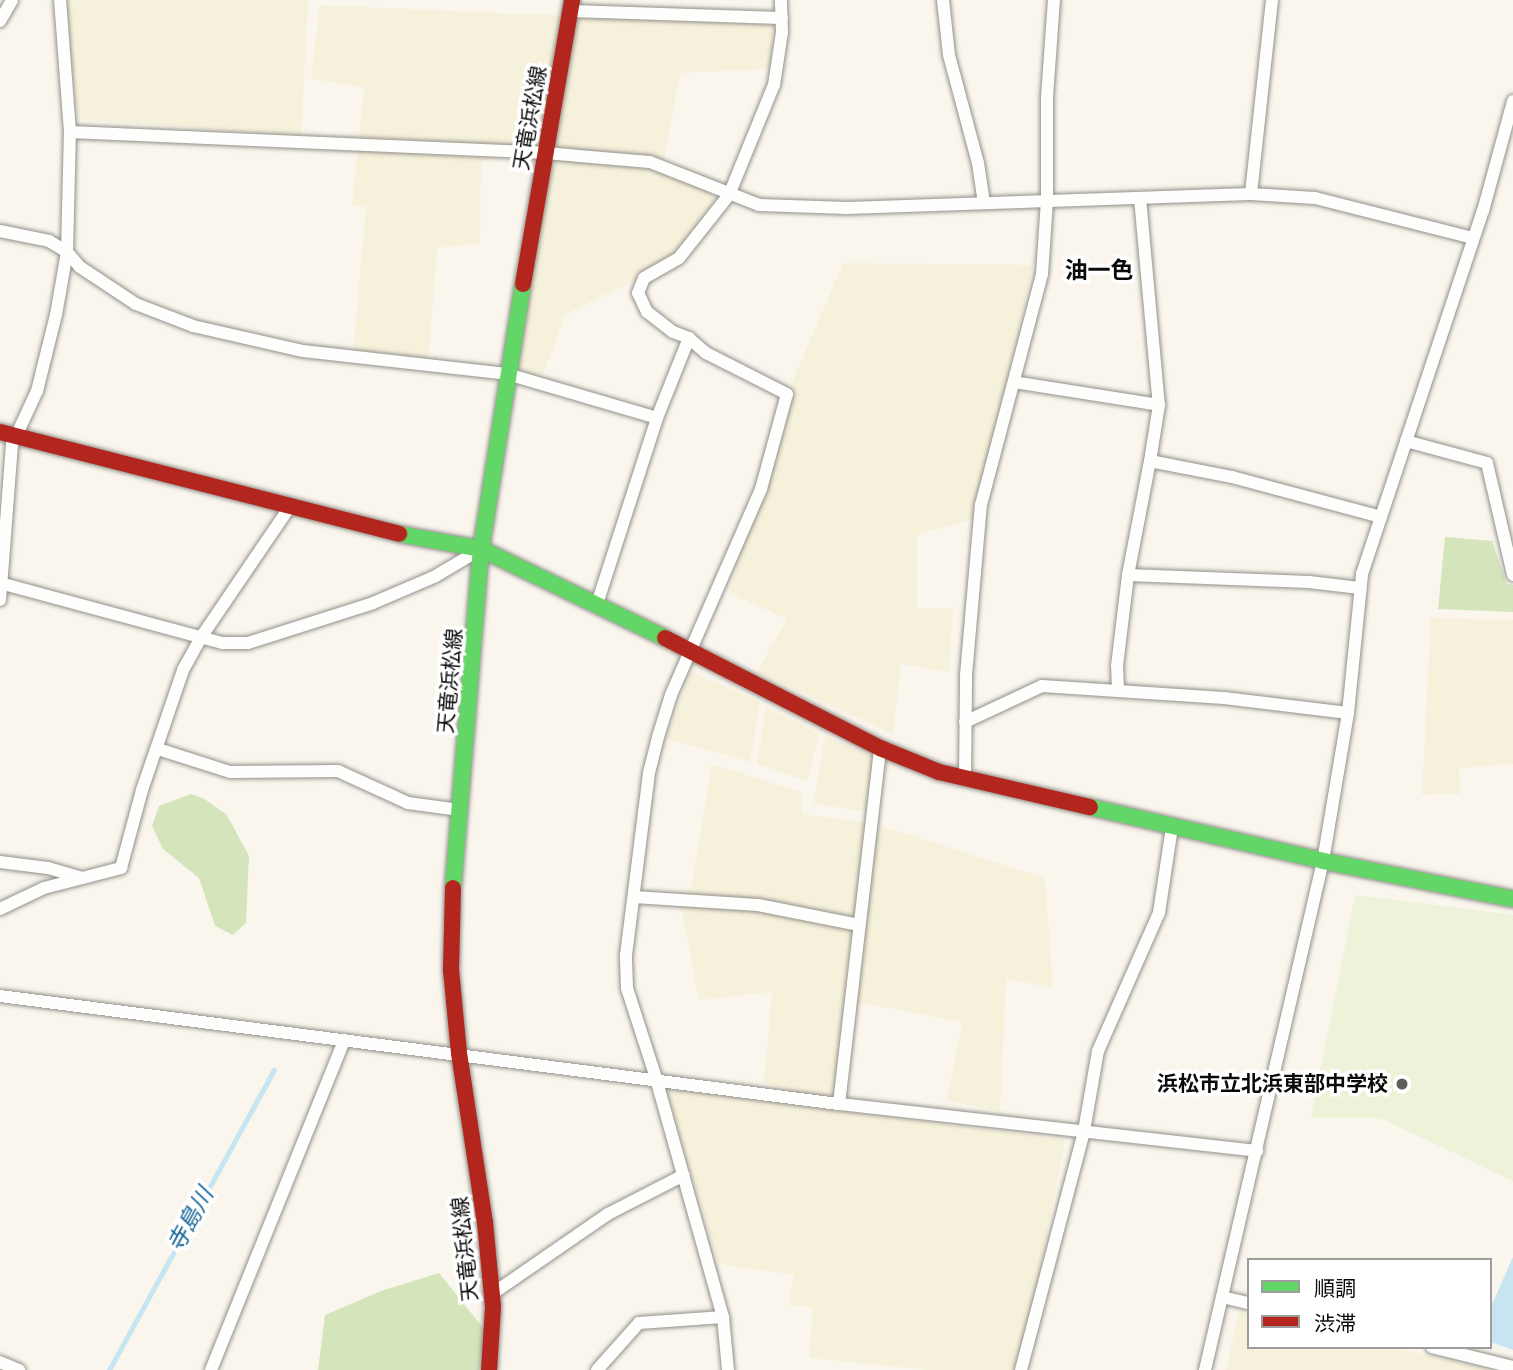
<!DOCTYPE html>
<html>
<head>
<meta charset="utf-8">
<style>
  body { margin:0 }
  #map { position:relative; width:1513px; height:1370px; overflow:hidden; background:#faf6ed; font-family:"Roboto Serif","Noto Sans JP",serif }
  div>[style] { position:absolute }
  .farmland>* { inset:0; background:#f6f1da }
  .forest>* { inset:0; background:#d4e5bc }
  .pitch>* { inset:0; background:#edf2d8 }
  .water>* { inset:0; background:#c6e4f2 }
  .stream>* { height:4.5px; margin:-2.25px; padding:0 2.25px; transform-origin:2.25px; border-radius:2.25px; background:#c6e4f2 }
  .roads { filter:drop-shadow(0 0 2px #92908c) drop-shadow(0 0 2px #92908c) }
  .street>* { height:12px; margin:-6px; padding:0 6px; transform-origin:6px; border-radius:6px; background:#fefefc }
  .fast>* { height:16px; margin:-8px; padding:0 8px; transform-origin:8px; border-radius:8px; background:#63d668 }
  .jam>* { height:16px; margin:-8px; padding:0 8px; transform-origin:8px; border-radius:8px; background:#b3261e }
  .dots>* { width:19px; height:19px; translate:-50% -50%; box-sizing:border-box; border:4px solid #fff; border-radius:50% }
  span { translate:-50% -50%; white-space:nowrap; text-align:center; line-height:1.15; -webkit-text-stroke:7px #fff; paint-order:stroke }
  .street-label { font-size:21px; color:#0a0a0a }
  .poi-label { font-size:21px; color:#0a0a0a; font-weight:700 }
  .right { translate:-100% -50%; text-align:right }
  .neighbourhood-label { font-size:23px; color:#0a0a0a; font-weight:700 }
  .water-label { font-size:23px; color:#186698; font-style:italic }
  .legend { position:absolute; left:1247px; top:1258px; width:245px; height:91px; box-sizing:border-box; background:#fff; border:2px solid #9d9d9d; margin:0; padding:9px 12px; list-style:none; font-size:21px; color:#0a0a0a }
  .legend li { display:flex; align-items:center; gap:14px; height:35px }
  .legend b { width:35px; border:2px solid #9d9d9d }
</style>
</head>
<body>
<div id="map">
  <div class="farmland">
    <div style="clip-path:polygon(63px 0,308px 0,301px 136px,79px 119px)"></div>
    <div style="clip-path:polygon(320px 5px,773px 25px,770px 69px,680px 73px,664px 159px,715px 198px,670px 263px,566px 314px,543px 374px,507px 374px,546px 147px,481px 161px,480px 243px,437px 248px,428px 364px,353px 356px,366px 207px,352px 205px,364px 87px,311px 79px)"></div>
    <div style="clip-path:polygon(843px 263px,1033px 265px,975px 518px,917px 535px,917px 608px,953px 608px,949px 672px,901px 664px,893px 734px,757px 672px,787px 619px,729px 593px,787px 394px)"></div>
    <div style="clip-path:polygon(1431px 618px,1513px 620px,1513px 764px,1459px 768px,1461px 794px,1422px 795px)"></div>
    <div style="clip-path:polygon(690px 671px,760px 702px,750px 762px,667px 739px)"></div>
    <div style="clip-path:polygon(766px 707px,819px 734px,807px 781px,757px 764px)"></div>
    <div style="clip-path:polygon(825px 736px,879px 759px,869px 812px,814px 804px)"></div>
    <div style="clip-path:polygon(712px 764px,801px 792px,802px 814px,872px 823px,1045px 878px,1053px 989px,1006px 978px,1000px 1111px,947px 1101px,962px 1022px,851px 1001px,839px 1104px,764px 1083px,772px 992px,699px 1000px,680px 901px,691px 888px)"></div>
    <div style="clip-path:polygon(666px 1088px,1065px 1140px,1021px 1370px,928px 1370px,809px 1358px,813px 1307px,789px 1306px,794px 1275px,719px 1264px)"></div>
    <div style="clip-path:polygon(1239px 1312px,1249px 1315px,1249px 1347px,1391px 1347px,1490px 1370px,1226px 1370px)"></div>
  </div>
  <div class="forest">
    <div style="clip-path:polygon(1445px 537px,1492px 541px,1507px 584px,1513px 585px,1513px 612px,1438px 609px)"></div>
    <div style="clip-path:polygon(191px 794px,203px 798px,227px 815px,249px 856px,246px 923px,233px 935px,215px 926px,199px 878px,163px 849px,152px 826px,159px 806px)"></div>
    <div style="clip-path:polygon(439px 1273px,484px 1329px,479px 1370px,318px 1370px,325px 1315px,381px 1291px)"></div>
  </div>
  <div class="pitch">
    <div style="clip-path:polygon(1355px 895px,1513px 915px,1513px 1181px,1380px 1118px,1311px 1118px)"></div>
  </div>
  <div class="water">
    <div style="clip-path:polygon(1513px 1257px,1513px 1350px,1490px 1342px,1490px 1309px)"></div>
  </div>
  <div class="stream">
    <div style="left:109px;top:1370px;width:342px;rotate:-61.2deg"></div>
  </div>
  <div class="roads">
    <div class="street">
      <div style="left:943px;top:0;width:55px;rotate:83.8deg"></div>
      <div style="left:949px;top:55px;width:112px;rotate:75deg"></div>
      <div style="left:978px;top:163px;width:40px;rotate:81.5deg"></div>
      <div style="left:1272px;top:0;width:195px;rotate:96.2deg"></div>
      <div style="left:1251px;top:194px;width:64px;rotate:3.6deg"></div>
      <div style="left:1315px;top:198px;width:163px;rotate:14.2deg"></div>
      <div style="left:570px;top:11px;width:212px;rotate:1.9deg"></div>
      <div style="left:0;top:21px;width:24px;rotate:-60deg"></div>
      <div style="left:70px;top:132px;width:475px;rotate:2.5deg"></div>
      <div style="left:545px;top:153px;width:105px;rotate:4.9deg"></div>
      <div style="left:650px;top:162px;width:117px;rotate:21.5deg"></div>
      <div style="left:759px;top:205px;width:88px;rotate:2deg"></div>
      <div style="left:847px;top:208px;width:404px;rotate:-2deg"></div>
      <div style="left:1140px;top:198px;width:208px;rotate:84.8deg"></div>
      <div style="left:1159px;top:405px;width:57px;rotate:99.1deg"></div>
      <div style="left:1150px;top:461px;width:84px;rotate:11deg"></div>
      <div style="left:1232px;top:477px;width:154px;rotate:15deg"></div>
      <div style="left:0;top:231px;width:50px;rotate:11.5deg"></div>
      <div style="left:49px;top:241px;width:21px;rotate:31deg"></div>
      <div style="left:67px;top:252px;width:20px;rotate:49deg"></div>
      <div style="left:80px;top:267px;width:67px;rotate:33.5deg"></div>
      <div style="left:136px;top:304px;width:61px;rotate:21.1deg"></div>
      <div style="left:193px;top:326px;width:113px;rotate:12.8deg"></div>
      <div style="left:303px;top:351px;width:205px;rotate:6.4deg"></div>
      <div style="left:507px;top:374px;width:156px;rotate:16.3deg"></div>
      <div style="left:1014px;top:382px;width:147px;rotate:9deg"></div>
      <div style="left:1406px;top:441px;width:84px;rotate:15.2deg"></div>
      <div style="left:1487px;top:463px;width:115px;rotate:76.9deg"></div>
      <div style="left:1128px;top:575px;width:116px;rotate:-79.1deg"></div>
      <div style="left:0;top:583px;width:231px;rotate:15.1deg"></div>
      <div style="left:223px;top:643px;width:25px"></div>
      <div style="left:248px;top:643px;width:131px;rotate:-17.7deg"></div>
      <div style="left:373px;top:603px;width:66px;rotate:-23.1deg"></div>
      <div style="left:434px;top:577px;width:55px;rotate:-30.8deg"></div>
      <div style="left:0;top:600px;width:155px;rotate:-85.6deg"></div>
      <div style="left:12px;top:445px;width:60px;rotate:-65.2deg"></div>
      <div style="left:37px;top:391px;width:78px;rotate:-76deg"></div>
      <div style="left:56px;top:315px;width:64px;rotate:-80.1deg"></div>
      <div style="left:67px;top:252px;width:120px;rotate:-88.6deg"></div>
      <div style="left:70px;top:132px;width:132px;rotate:-94.3deg"></div>
      <div style="left:597px;top:604px;width:195px;rotate:-72.1deg"></div>
      <div style="left:657px;top:418px;width:86px;rotate:-68.2deg"></div>
      <div style="left:1118px;top:691px;width:25px;rotate:-92deg"></div>
      <div style="left:1117px;top:666px;width:92px;rotate:-83.1deg"></div>
      <div style="left:1128px;top:575px;width:181px;rotate:2.2deg"></div>
      <div style="left:1309px;top:582px;width:51px;rotate:6.7deg"></div>
      <div style="left:965px;top:722px;width:85px;rotate:-25.1deg"></div>
      <div style="left:1042px;top:686px;width:182px;rotate:3.8deg"></div>
      <div style="left:1224px;top:698px;width:125px;rotate:6.9deg"></div>
      <div style="left:158px;top:749px;width:76px;rotate:17.7deg"></div>
      <div style="left:230px;top:772px;width:108px;rotate:-0.5deg"></div>
      <div style="left:338px;top:771px;width:77px;rotate:24.6deg"></div>
      <div style="left:408px;top:803px;width:52px;rotate:7.7deg"></div>
      <div style="left:965px;top:779px;width:104px;rotate:-89.4deg"></div>
      <div style="left:966px;top:675px;width:171px;rotate:-85deg"></div>
      <div style="left:981px;top:505px;width:239px;rotate:-75.2deg"></div>
      <div style="left:1042px;top:274px;width:74px;rotate:-86.1deg"></div>
      <div style="left:1047px;top:200px;width:103px;rotate:-90deg"></div>
      <div style="left:1047px;top:97px;width:97px;rotate:-85.9deg"></div>
      <div style="left:0;top:862px;width:48px;rotate:7.1deg"></div>
      <div style="left:48px;top:868px;width:36px;rotate:16deg"></div>
      <div style="left:634px;top:897px;width:124px;rotate:3.7deg"></div>
      <div style="left:758px;top:905px;width:103px;rotate:11.2deg"></div>
      <div style="left:0;top:909px;width:49px;rotate:-25.5deg"></div>
      <div style="left:44px;top:888px;width:80px;rotate:-14.6deg"></div>
      <div style="left:121px;top:868px;width:81px;rotate:-74.9deg"></div>
      <div style="left:142px;top:790px;width:127px;rotate:-71.1deg"></div>
      <div style="left:183px;top:670px;width:39px;rotate:-61deg"></div>
      <div style="left:202px;top:636px;width:158px;rotate:-55.8deg"></div>
      <div style="left:0;top:996px;width:846px;rotate:7.34deg"></div>
      <div style="left:839px;top:1104px;width:421px;rotate:6.4deg"></div>
      <div style="left:839px;top:1104px;width:358px;rotate:-83.4deg"></div>
      <div style="left:492px;top:1294px;width:141px;rotate:-34.6deg"></div>
      <div style="left:608px;top:1214px;width:85px;rotate:-27.2deg"></div>
      <div style="left:1222px;top:1297px;width:28px;rotate:13deg"></div>
      <div style="left:1432px;top:1347px;width:83px;rotate:13.9deg"></div>
      <div style="left:0;top:1362px;width:21px;rotate:23deg"></div>
      <div style="left:211px;top:1370px;width:356px;rotate:-68deg"></div>
      <div style="left:597px;top:1370px;width:63px;rotate:-48.2deg"></div>
      <div style="left:639px;top:1323px;width:84px;rotate:-4.1deg"></div>
      <div style="left:728px;top:1370px;width:53px;rotate:-95.4deg"></div>
      <div style="left:723px;top:1317px;width:248px;rotate:-105.7deg"></div>
      <div style="left:656px;top:1078px;width:95px;rotate:-107.9deg"></div>
      <div style="left:627px;top:988px;width:33px;rotate:-92deg"></div>
      <div style="left:626px;top:955px;width:183px;rotate:-82.8deg"></div>
      <div style="left:649px;top:773px;width:37px;rotate:-76deg"></div>
      <div style="left:658px;top:737px;width:44px;rotate:-72.8deg"></div>
      <div style="left:671px;top:695px;width:225px;rotate:-66.4deg"></div>
      <div style="left:761px;top:489px;width:98px;rotate:-74.7deg"></div>
      <div style="left:787px;top:394px;width:91px;rotate:-153.2deg"></div>
      <div style="left:706px;top:353px;width:23px;rotate:-139deg"></div>
      <div style="left:689px;top:338px;width:17px;rotate:-159deg"></div>
      <div style="left:673px;top:332px;width:33px;rotate:-142deg"></div>
      <div style="left:647px;top:312px;width:21px;rotate:-115deg"></div>
      <div style="left:638px;top:293px;width:16px;rotate:-68deg"></div>
      <div style="left:644px;top:278px;width:40px;rotate:-29.7deg"></div>
      <div style="left:679px;top:258px;width:80px;rotate:-51.6deg"></div>
      <div style="left:729px;top:195px;width:119px;rotate:-67.8deg"></div>
      <div style="left:774px;top:85px;width:54px;rotate:-81.4deg"></div>
      <div style="left:782px;top:32px;width:32px;rotate:-92deg"></div>
      <div style="left:1021px;top:1370px;width:247px;rotate:-75.2deg"></div>
      <div style="left:1084px;top:1131px;width:81px;rotate:-80.1deg"></div>
      <div style="left:1098px;top:1051px;width:151px;rotate:-66.2deg"></div>
      <div style="left:1159px;top:913px;width:87px;rotate:-81.4deg"></div>
      <div style="left:1205px;top:1370px;width:522px;rotate:-76.95deg"></div>
      <div style="left:1323px;top:861px;width:150px;rotate:-80.4deg"></div>
      <div style="left:1348px;top:713px;width:140px;rotate:-84.2deg"></div>
      <div style="left:1362px;top:574px;width:383px;rotate:-71.6deg"></div>
      <div style="left:1483px;top:211px;width:114px;rotate:-74.7deg"></div>
    </div>
    <div class="fast">
      <div style="left:399px;top:534px;width:83px;rotate:10.4deg"></div>
      <div style="left:481px;top:549px;width:204px;rotate:25.8deg"></div>
      <div style="left:1090px;top:807px;width:239px;rotate:13deg"></div>
      <div style="left:1323px;top:861px;width:194px;rotate:11.3deg"></div>
      <div style="left:453px;top:888px;width:340px;rotate:-85.3deg"></div>
      <div style="left:481px;top:549px;width:268px;rotate:-81deg"></div>
    </div>
    <div class="jam">
      <div style="left:523px;top:284px;width:288px;rotate:-80.2deg"></div>
      <div style="left:0;top:432px;width:412px;rotate:14.3deg"></div>
      <div style="left:665px;top:638px;width:242px;rotate:27.1deg"></div>
      <div style="left:880px;top:748px;width:64px;rotate:22.1deg"></div>
      <div style="left:939px;top:772px;width:155px;rotate:13.1deg"></div>
      <div style="left:453px;top:888px;width:82px;rotate:91.4deg"></div>
      <div style="left:451px;top:970px;width:83px;rotate:84.5deg"></div>
      <div style="left:459px;top:1053px;width:171px;rotate:81.3deg"></div>
      <div style="left:485px;top:1222px;width:85px;rotate:84.6deg"></div>
      <div style="left:493px;top:1307px;width:63px;rotate:93.6deg"></div>
    </div>
  </div>
  <div class="dots">
    <div style="left:1402px;top:1084px;background:#5e5d59"></div>
  </div>
  <div class="street-label">
    <span style="left:530px;top:118px;rotate:-80deg">天竜浜松線</span>
    <span style="left:450px;top:681px;rotate:-85deg">天竜浜松線</span>
    <span style="left:465px;top:1249px;rotate:-96deg">天竜浜松線</span>
  </div>
  <div class="poi-label">
    <span class="right" style="left:1388px;top:1084px">浜松市立北浜東部中学校</span>
  </div>
  <div class="neighbourhood-label">
    <span style="left:1099px;top:271px">油一色</span>
  </div>
  <div class="water-label">
    <span style="left:191px;top:1220px;rotate:-61deg">寺島川</span>
  </div>
  <ul class="legend">
  <li><b style="height:9px;background:#63d668"></b>順調</li>
  <li><b style="height:9px;background:#b3261e"></b>渋滞</li>
  </ul>
</div>
</body>
</html>
